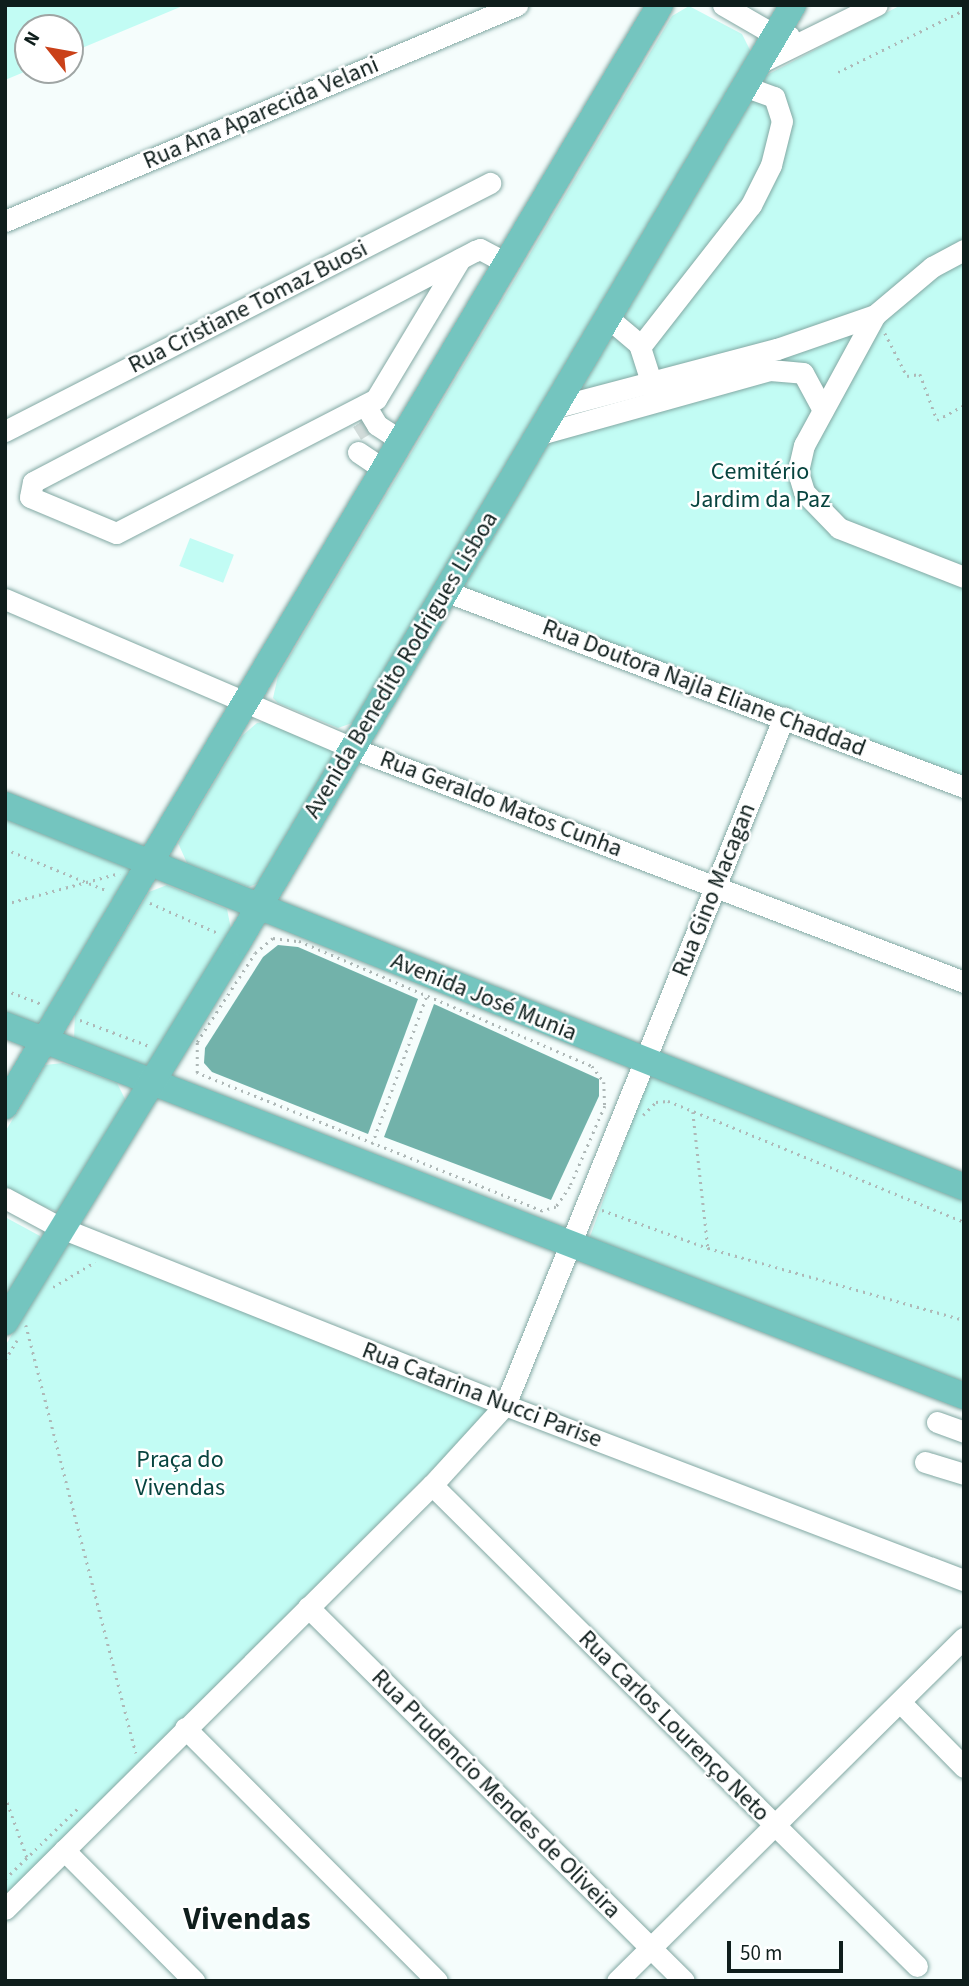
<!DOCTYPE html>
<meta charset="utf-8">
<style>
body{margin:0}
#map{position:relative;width:969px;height:1986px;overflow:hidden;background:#f5fdfc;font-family:"Source Sans 3",sans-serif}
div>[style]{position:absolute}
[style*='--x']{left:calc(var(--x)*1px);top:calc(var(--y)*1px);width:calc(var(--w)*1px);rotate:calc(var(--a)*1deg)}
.green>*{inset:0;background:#c2fcf4;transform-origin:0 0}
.water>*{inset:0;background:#72b2aa}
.minor-tunnel>*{height:21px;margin-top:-10.5px;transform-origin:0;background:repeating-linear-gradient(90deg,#d2dcda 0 21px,transparent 0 31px)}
.path>*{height:2.5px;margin-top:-1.25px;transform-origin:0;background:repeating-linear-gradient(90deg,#aeb8b7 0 2px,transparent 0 7px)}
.roads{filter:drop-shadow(0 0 2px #82a8a3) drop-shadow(0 0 2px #82a8a3)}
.minor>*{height:21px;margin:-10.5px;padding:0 10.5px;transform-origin:10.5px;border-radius:10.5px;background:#fff}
.major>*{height:26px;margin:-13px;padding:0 13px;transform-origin:13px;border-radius:13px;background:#74c5bf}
span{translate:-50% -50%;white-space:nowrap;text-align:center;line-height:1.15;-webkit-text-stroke:5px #fff;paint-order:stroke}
.street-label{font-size:24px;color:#0f1e1c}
.park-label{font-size:24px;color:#07443f}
.district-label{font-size:32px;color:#0f1e1c;font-weight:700}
.frame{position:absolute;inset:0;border:7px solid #0f1e1c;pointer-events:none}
.north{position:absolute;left:14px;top:14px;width:70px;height:70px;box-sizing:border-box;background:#fff;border:2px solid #9fa5a4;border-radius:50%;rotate:301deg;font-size:19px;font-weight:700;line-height:28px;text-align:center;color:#0f1e1c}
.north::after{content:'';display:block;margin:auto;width:24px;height:32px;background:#ca4119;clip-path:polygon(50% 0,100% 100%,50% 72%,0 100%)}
.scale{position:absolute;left:727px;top:1941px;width:116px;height:32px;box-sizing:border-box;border:4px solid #0f1e1c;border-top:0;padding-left:9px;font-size:21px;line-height:24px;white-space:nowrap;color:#0f1e1c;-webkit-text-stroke:5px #fff;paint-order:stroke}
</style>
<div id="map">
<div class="green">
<i style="clip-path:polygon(5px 5px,185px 5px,70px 53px,70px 28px,28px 28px,29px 70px,5px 80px)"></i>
<i style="clip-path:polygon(901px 5px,964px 5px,964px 781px,462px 590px,763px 77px)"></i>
<i style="clip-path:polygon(689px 6px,742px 34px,751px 52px,355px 722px,338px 728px,278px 703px,273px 698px,278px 676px,672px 16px)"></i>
<i style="left:190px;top:538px;width:47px;height:30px;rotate:21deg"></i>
<i style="clip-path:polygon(271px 721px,334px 751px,336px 758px,262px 882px,248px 887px,187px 863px,178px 843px,242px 736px,257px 723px)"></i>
<i style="clip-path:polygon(5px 818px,137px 869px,41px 1029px,5px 1014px)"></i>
<i style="clip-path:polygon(167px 885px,227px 909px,232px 934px,158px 1056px,144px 1066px,74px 1040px,75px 1013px,149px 892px)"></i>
<i style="clip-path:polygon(63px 1063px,117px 1083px,126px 1101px,69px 1204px,56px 1211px,5px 1192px,5px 1132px,45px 1065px)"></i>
<i style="clip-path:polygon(650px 1071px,964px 1194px,964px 1388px,587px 1245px)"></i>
<i style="clip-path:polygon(5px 1217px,40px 1236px,41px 1253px,5px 1313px)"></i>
<i style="clip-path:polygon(69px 1241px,492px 1410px,5px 1896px,5px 1346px)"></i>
</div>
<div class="water">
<i style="clip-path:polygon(278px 945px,298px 947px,418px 999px,368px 1134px,212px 1072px,204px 1063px,205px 1048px,263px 957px)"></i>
<i style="clip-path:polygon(434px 1004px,599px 1079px,599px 1096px,551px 1200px,384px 1137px)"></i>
</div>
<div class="minor-tunnel">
<i style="--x:362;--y:421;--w:15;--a:58"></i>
</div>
<div class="path">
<i style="--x:838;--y:72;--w:140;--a:-26.2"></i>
<i style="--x:885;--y:333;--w:48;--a:62.9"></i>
<i style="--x:907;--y:376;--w:13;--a:-9"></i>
<i style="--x:920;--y:374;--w:49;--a:69.7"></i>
<i style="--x:937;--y:420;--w:31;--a:-29"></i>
<i style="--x:5;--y:849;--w:111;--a:22.2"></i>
<i style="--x:150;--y:903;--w:74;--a:23.8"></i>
<i style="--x:5;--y:904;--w:119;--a:-15.1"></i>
<i style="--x:273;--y:938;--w:26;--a:7"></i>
<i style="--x:299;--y:941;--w:319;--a:23.1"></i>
<i style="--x:592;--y:1066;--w:20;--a:53"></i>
<i style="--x:604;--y:1082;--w:24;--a:88"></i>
<i style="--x:605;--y:1106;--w:88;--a:113.4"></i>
<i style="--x:570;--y:1187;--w:24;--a:125"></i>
<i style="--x:556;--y:1207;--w:15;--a:164"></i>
<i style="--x:542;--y:1211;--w:372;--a:-158.2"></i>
<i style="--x:197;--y:1073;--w:31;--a:-90"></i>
<i style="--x:197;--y:1042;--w:106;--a:-56.9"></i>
<i style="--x:255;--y:953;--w:23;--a:-40"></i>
<i style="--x:5;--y:990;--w:39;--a:21"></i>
<i style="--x:80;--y:1020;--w:74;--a:20.6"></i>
<i style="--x:693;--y:1112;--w:136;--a:83.7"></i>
<i style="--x:643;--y:1115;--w:18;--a:-45"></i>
<i style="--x:656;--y:1102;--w:12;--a:-5"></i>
<i style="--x:668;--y:1101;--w:320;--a:22.2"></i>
<i style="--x:372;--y:1144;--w:157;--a:-69.8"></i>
<i style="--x:602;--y:1210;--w:113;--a:19.7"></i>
<i style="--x:708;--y:1248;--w:266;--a:15.7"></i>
<i style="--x:53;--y:1287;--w:49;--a:-30.8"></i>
<i style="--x:26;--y:1325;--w:442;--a:75.6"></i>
<i style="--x:5;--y:1360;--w:23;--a:-59"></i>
<i style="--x:5;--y:1796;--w:65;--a:70.2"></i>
<i style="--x:5;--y:1879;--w:102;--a:-44.2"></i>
</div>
<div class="roads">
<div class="minor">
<i style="--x:723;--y:5;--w:60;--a:30"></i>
<i style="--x:775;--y:35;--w:14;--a:4"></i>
<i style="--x:761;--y:62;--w:129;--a:-26.2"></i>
<i style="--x:5;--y:221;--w:556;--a:-22.87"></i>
<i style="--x:460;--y:259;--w:163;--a:121"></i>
<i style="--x:376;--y:399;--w:292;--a:152.7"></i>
<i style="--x:116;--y:533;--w:93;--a:-157.3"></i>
<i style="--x:30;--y:497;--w:15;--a:-79"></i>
<i style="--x:33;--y:482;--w:499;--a:-27.6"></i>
<i style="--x:475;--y:251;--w:5;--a:-22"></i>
<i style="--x:480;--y:249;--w:30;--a:28"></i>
<i style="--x:875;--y:315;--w:148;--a:118.6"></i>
<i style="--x:804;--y:445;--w:28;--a:103"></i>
<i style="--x:798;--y:472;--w:21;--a:73"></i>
<i style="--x:804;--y:492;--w:50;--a:45.8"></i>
<i style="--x:839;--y:528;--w:134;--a:21.4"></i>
<i style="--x:607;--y:317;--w:42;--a:40.2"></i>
<i style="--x:639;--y:344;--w:49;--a:72.3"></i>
<i style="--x:640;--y:347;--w:180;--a:-52"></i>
<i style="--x:751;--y:205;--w:45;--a:-63.4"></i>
<i style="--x:771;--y:165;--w:45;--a:-76"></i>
<i style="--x:782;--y:121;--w:25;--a:-108"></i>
<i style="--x:774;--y:97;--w:32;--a:-160"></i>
<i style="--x:365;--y:405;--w:23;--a:59"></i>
<i style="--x:377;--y:425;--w:27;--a:33"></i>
<i style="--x:553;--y:408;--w:232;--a:-14.8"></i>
<i style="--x:777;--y:349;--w:104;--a:-19.1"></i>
<i style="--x:875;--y:315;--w:75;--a:-40.1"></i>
<i style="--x:932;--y:267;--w:36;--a:-28"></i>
<i style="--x:5;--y:431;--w:545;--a:-27.08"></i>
<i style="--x:537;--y:435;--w:242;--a:-15.6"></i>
<i style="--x:770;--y:370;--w:33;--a:5"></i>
<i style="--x:803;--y:373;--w:42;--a:61.6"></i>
<i style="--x:358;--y:452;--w:30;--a:34"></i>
<i style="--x:445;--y:591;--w:555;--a:20.69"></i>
<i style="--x:5;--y:599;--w:378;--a:23.2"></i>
<i style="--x:352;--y:748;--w:655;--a:20.92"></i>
<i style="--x:5;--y:1198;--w:64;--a:28.2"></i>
<i style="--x:61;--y:1228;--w:478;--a:21.7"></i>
<i style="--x:505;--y:1405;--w:491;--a:20.9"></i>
<i style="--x:937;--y:1422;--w:29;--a:20"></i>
<i style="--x:925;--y:1462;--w:41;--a:17.1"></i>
<i style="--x:432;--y:1485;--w:683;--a:44.76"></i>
<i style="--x:308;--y:1607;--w:530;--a:44.85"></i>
<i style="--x:901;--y:1703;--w:90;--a:45.5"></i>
<i style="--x:185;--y:1728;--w:357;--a:45.1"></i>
<i style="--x:64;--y:1850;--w:185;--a:45.2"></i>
<i style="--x:5;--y:1909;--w:602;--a:-44.8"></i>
<i style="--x:432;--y:1485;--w:108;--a:-47.6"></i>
<i style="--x:505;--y:1405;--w:742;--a:-67.93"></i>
<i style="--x:617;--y:1981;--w:488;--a:-44.7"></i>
</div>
<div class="major">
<i style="--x:5;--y:805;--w:1032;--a:21.72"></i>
<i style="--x:5;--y:1025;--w:1028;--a:21.15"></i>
<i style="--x:5;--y:1106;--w:1281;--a:-59.25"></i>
<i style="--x:5;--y:1322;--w:446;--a:-58.5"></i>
<i style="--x:238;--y:942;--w:1089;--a:-59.36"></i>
</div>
</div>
<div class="street-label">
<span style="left:261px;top:113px;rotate:-23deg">Rua Ana Aparecida Velani</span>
<span style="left:248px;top:307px;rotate:-27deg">Rua Cristiane Tomaz Buosi</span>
<span style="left:401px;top:665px;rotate:-59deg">Avenida Benedito Rodrigues Lisboa</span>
<span style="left:704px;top:688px;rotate:21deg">Rua Doutora Najla Eliane Chaddad</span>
<span style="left:501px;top:804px;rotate:21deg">Rua Geraldo Matos Cunha</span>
<span style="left:714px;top:890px;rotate:-68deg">Rua Gino Macagan</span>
<span style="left:484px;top:997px;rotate:22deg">Avenida José Munia</span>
<span style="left:482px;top:1395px;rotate:21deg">Rua Catarina Nucci Parise</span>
<span style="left:674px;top:1726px;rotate:45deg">Rua Carlos Lourenço Neto</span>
<span style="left:496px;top:1794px;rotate:45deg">Rua Prudencio Mendes de Oliveira</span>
</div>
<div class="park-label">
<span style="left:760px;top:486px">Cemitério<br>Jardim da Paz</span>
<span style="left:180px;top:1474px">Praça do<br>Vivendas</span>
</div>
<div class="district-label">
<span style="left:247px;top:1919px">Vivendas</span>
</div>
<div class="frame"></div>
<div class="north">N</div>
<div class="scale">50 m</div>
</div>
